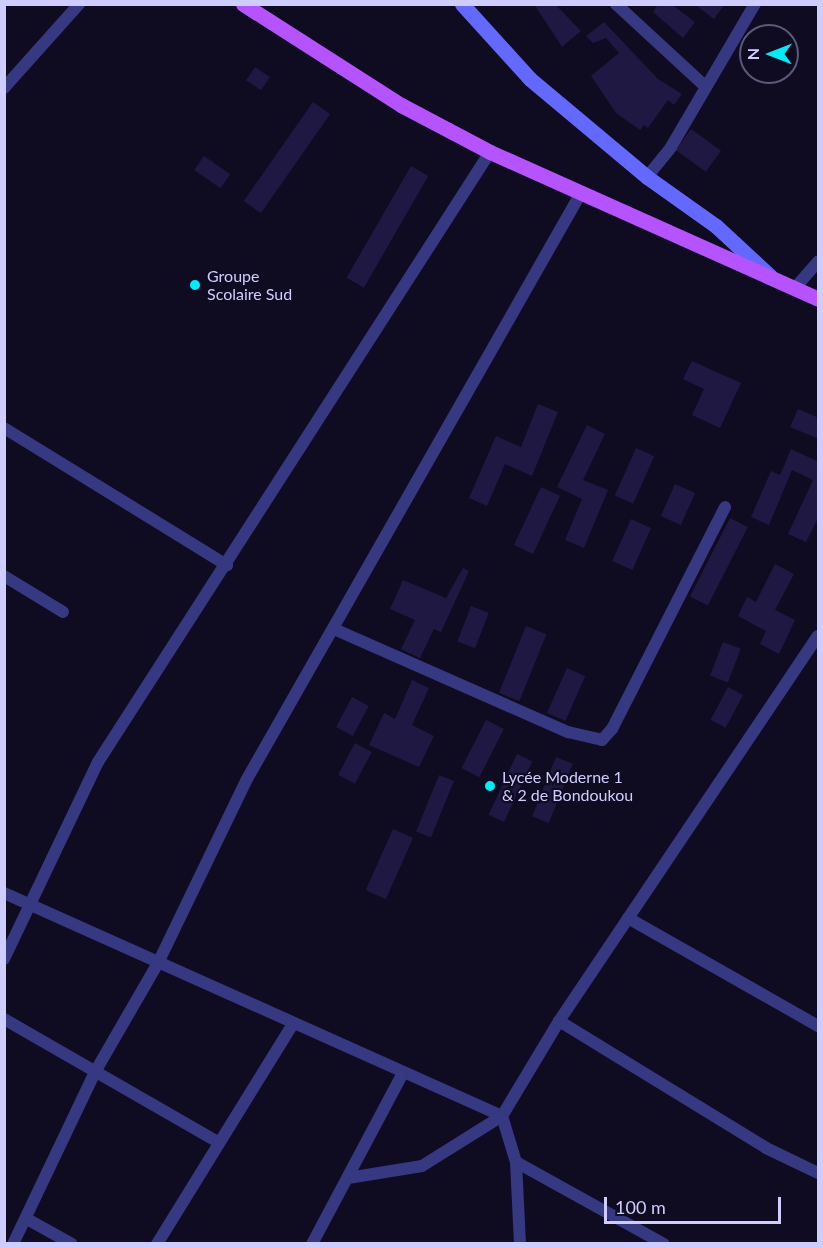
<!DOCTYPE html>
<meta charset="utf-8">
<style>
body{margin:0}
#map{position:relative;width:823px;height:1248px;overflow:hidden;background:#0f0c21;font-family:Lato,sans-serif}
div>[style]{position:absolute}
[style*='--x']{left:calc(var(--x)*1px);top:calc(var(--y)*1px);width:calc(var(--w)*1px);rotate:calc(var(--a)*1deg)}
.building>*{inset:0;background:#1e1842;transform-origin:0 0}
.street>*{height:12px;margin:-6px;padding:0 6px;transform-origin:6px;border-radius:6px;background:#363881}
.secondary>*{height:15px;margin:-7.5px;padding:0 7.5px;transform-origin:7.5px;border-radius:7.5px;background:#6369ff}
.primary>*{height:15px;margin:-7.5px;padding:0 7.5px;transform-origin:7.5px;border-radius:7.5px;background:#b553ff}
.dots>*{width:16px;height:16px;translate:-50% -50%;box-sizing:border-box;border:3px solid #0f0c21;border-radius:50%}
span{translate:-50% -50%;white-space:nowrap;text-align:center;line-height:1.15;-webkit-text-stroke:4.5px #0f0c21;paint-order:stroke}
.poi-label{font-size:16px;color:#cfccff}
.left{translate:0 -50%;text-align:left}
.frame{position:absolute;inset:0;border:6px solid #cfccff;pointer-events:none}
.north{position:absolute;left:739px;top:24px;width:60px;height:60px;box-sizing:border-box;background:#0f0c21;border:2px solid #5c597a;border-radius:50%;rotate:270deg;font-size:16px;font-weight:700;line-height:24px;text-align:center;color:#cfccff}
.north::after{content:'';display:block;margin:auto;width:21px;height:27px;background:#00edf7;clip-path:polygon(50% 0,100% 100%,50% 72%,0 100%)}
.scale{position:absolute;left:604px;top:1197px;width:177px;height:27px;box-sizing:border-box;border:3px solid #cfccff;border-top:0;padding-left:8px;font-size:18px;line-height:21px;white-space:nowrap;color:#cfccff;-webkit-text-stroke:4px #0f0c21;paint-order:stroke}
</style>
<div id="map">
<div class="building">
<i style="clip-path:polygon(534px 4px,555px 4px,581px 31px,562px 47px)"></i>
<i style="clip-path:polygon(658px 4px,671px 4px,695px 22px,683px 38px,653px 12px)"></i>
<i style="clip-path:polygon(694px 4px,725px 4px,714px 19px)"></i>
<i style="clip-path:polygon(604px 22px,658px 79px,682px 94px,674px 105px,668px 100px,648px 128px,644px 125px,640px 130px,616px 113px,591px 76px,619px 53px,606px 38px,593px 43px,586px 36px)"></i>
<i style="left:255px;top:67px;width:18px;height:16px;rotate:34deg"></i>
<i style="left:313px;top:102px;width:21px;height:121px;rotate:35deg"></i>
<i style="left:691px;top:129px;width:37px;height:26px;rotate:36deg"></i>
<i style="left:204px;top:156px;width:32px;height:17px;rotate:35deg"></i>
<i style="left:411px;top:166px;width:20px;height:129px;rotate:30deg"></i>
<i style="clip-path:polygon(692px 361px,741px 383px,720px 428px,692px 415px,704px 389px,683px 379px)"></i>
<i style="clip-path:polygon(538px 404px,558px 412px,532px 476px,505px 464px,487px 506px,469px 498px,496px 436px,521px 447px)"></i>
<i style="clip-path:polygon(798px 409px,819px 418px,819px 439px,790px 427px)"></i>
<i style="clip-path:polygon(587px 425px,605px 434px,583px 480px,608px 490px,584px 548px,565px 540px,582px 499px,557px 487px)"></i>
<i style="left:636px;top:448px;width:20px;height:52px;rotate:24deg"></i>
<i style="clip-path:polygon(791px 449px,819px 462px,819px 516px,806px 542px,788px 534px,813px 480px,792px 470px,769px 525px,751px 517px,771px 471px,780px 475px)"></i>
<i style="left:675px;top:484px;width:22px;height:35px;rotate:24deg"></i>
<i style="left:541px;top:487px;width:21px;height:64px;rotate:25deg"></i>
<i style="left:730px;top:518px;width:20px;height:88px;rotate:27deg"></i>
<i style="left:631px;top:519px;width:22px;height:46px;rotate:24deg"></i>
<i style="clip-path:polygon(775px 564px,794px 574px,775px 610px,795px 620px,779px 654px,760px 644px,766px 631px,738px 616px,747px 597px,756px 602px)"></i>
<i style="clip-path:polygon(463px 568px,469px 571px,441px 632px,434px 629px,420px 658px,401px 649px,415px 620px,390px 609px,403px 580px,446px 598px)"></i>
<i style="left:471px;top:606px;width:19px;height:38px;rotate:21deg"></i>
<i style="left:526px;top:626px;width:22px;height:72px;rotate:22deg"></i>
<i style="left:723px;top:642px;width:19px;height:36px;rotate:21deg"></i>
<i style="left:567px;top:668px;width:20px;height:49px;rotate:24deg"></i>
<i style="clip-path:polygon(412px 680px,429px 688px,412px 725px,434px 736px,419px 767px,369px 745px,384px 713px,395px 719px)"></i>
<i style="left:728px;top:687px;width:17px;height:37px;rotate:28deg"></i>
<i style="left:352px;top:697px;width:19px;height:34px;rotate:28deg"></i>
<i style="left:486px;top:720px;width:20px;height:54px;rotate:27deg"></i>
<i style="left:355px;top:743px;width:19px;height:36px;rotate:28deg"></i>
<i style="left:517px;top:754px;width:17px;height:67px;rotate:25deg"></i>
<i style="left:556px;top:757px;width:18px;height:64px;rotate:22deg"></i>
<i style="left:439px;top:775px;width:16px;height:61px;rotate:22deg"></i>
<i style="left:393px;top:829px;width:22px;height:67px;rotate:24deg"></i>
</div>
<div class="street">
<i style="--x:616;--y:4;--w:122;--a:42.7"></i>
<i style="--x:4;--y:88;--w:113;--a:-48.2"></i>
<i style="--x:647;--y:177;--w:38;--a:-51"></i>
<i style="--x:671;--y:147;--w:166;--a:-59.6"></i>
<i style="--x:795;--y:288;--w:35;--a:-49"></i>
<i style="--x:4;--y:428;--w:262;--a:31.6"></i>
<i style="--x:4;--y:576;--w:69;--a:31.4"></i>
<i style="--x:334;--y:629;--w:256;--a:23.8"></i>
<i style="--x:568;--y:732;--w:35;--a:13"></i>
<i style="--x:602;--y:740;--w:15;--a:-48"></i>
<i style="--x:612;--y:729;--w:249;--a:-63"></i>
<i style="--x:4;--y:893;--w:546;--a:24.12"></i>
<i style="--x:502;--y:1116;--w:111;--a:-59"></i>
<i style="--x:559;--y:1021;--w:464;--a:-56.1"></i>
<i style="--x:628;--y:918;--w:219;--a:29.6"></i>
<i style="--x:4;--y:959;--w:218;--a:-64.5"></i>
<i style="--x:98;--y:762;--w:725;--a:-57.27"></i>
<i style="--x:4;--y:1019;--w:247;--a:29.9"></i>
<i style="--x:559;--y:1021;--w:243;--a:31.5"></i>
<i style="--x:766;--y:1148;--w:58;--a:25.7"></i>
<i style="--x:516;--y:1162;--w:169;--a:29"></i>
<i style="--x:348;--y:1178;--w:75;--a:-9.2"></i>
<i style="--x:422;--y:1166;--w:94;--a:-32"></i>
<i style="--x:502;--y:1116;--w:48;--a:73.1"></i>
<i style="--x:516;--y:1162;--w:82;--a:87.2"></i>
<i style="--x:27;--y:1219;--w:51;--a:29.1"></i>
<i style="--x:13;--y:1244;--w:191;--a:-64.5"></i>
<i style="--x:95;--y:1072;--w:126;--a:-60"></i>
<i style="--x:158;--y:963;--w:204;--a:-64.2"></i>
<i style="--x:247;--y:779;--w:675;--a:-60.32"></i>
<i style="--x:157;--y:1244;--w:257;--a:-58.3"></i>
<i style="--x:312;--y:1244;--w:191;--a:-62"></i>
</div>
<div class="secondary">
<i style="--x:462;--y:4;--w:101;--a:47.8"></i>
<i style="--x:530;--y:79;--w:153;--a:39.9"></i>
<i style="--x:647;--y:177;--w:85;--a:35.4"></i>
<i style="--x:716;--y:226;--w:74;--a:42.8"></i>
</div>
<div class="primary">
<i style="--x:243;--y:4;--w:188;--a:32.6"></i>
<i style="--x:401;--y:105;--w:101;--a:27.8"></i>
<i style="--x:490;--y:152;--w:359;--a:24.1"></i>
</div>
<div class="dots">
<i style="left:195px;top:285px;background:#00edf7"></i>
<i style="left:490px;top:786px;background:#00edf7"></i>
</div>
<div class="poi-label">
<span class="left" style="left:207px;top:285px">Groupe<br>Scolaire Sud</span>
<span class="left" style="left:502px;top:786px">Lycée Moderne 1<br>&amp; 2 de Bondoukou</span>
</div>
<div class="frame"></div>
<div class="north">N</div>
<div class="scale">100 m</div>
</div>
